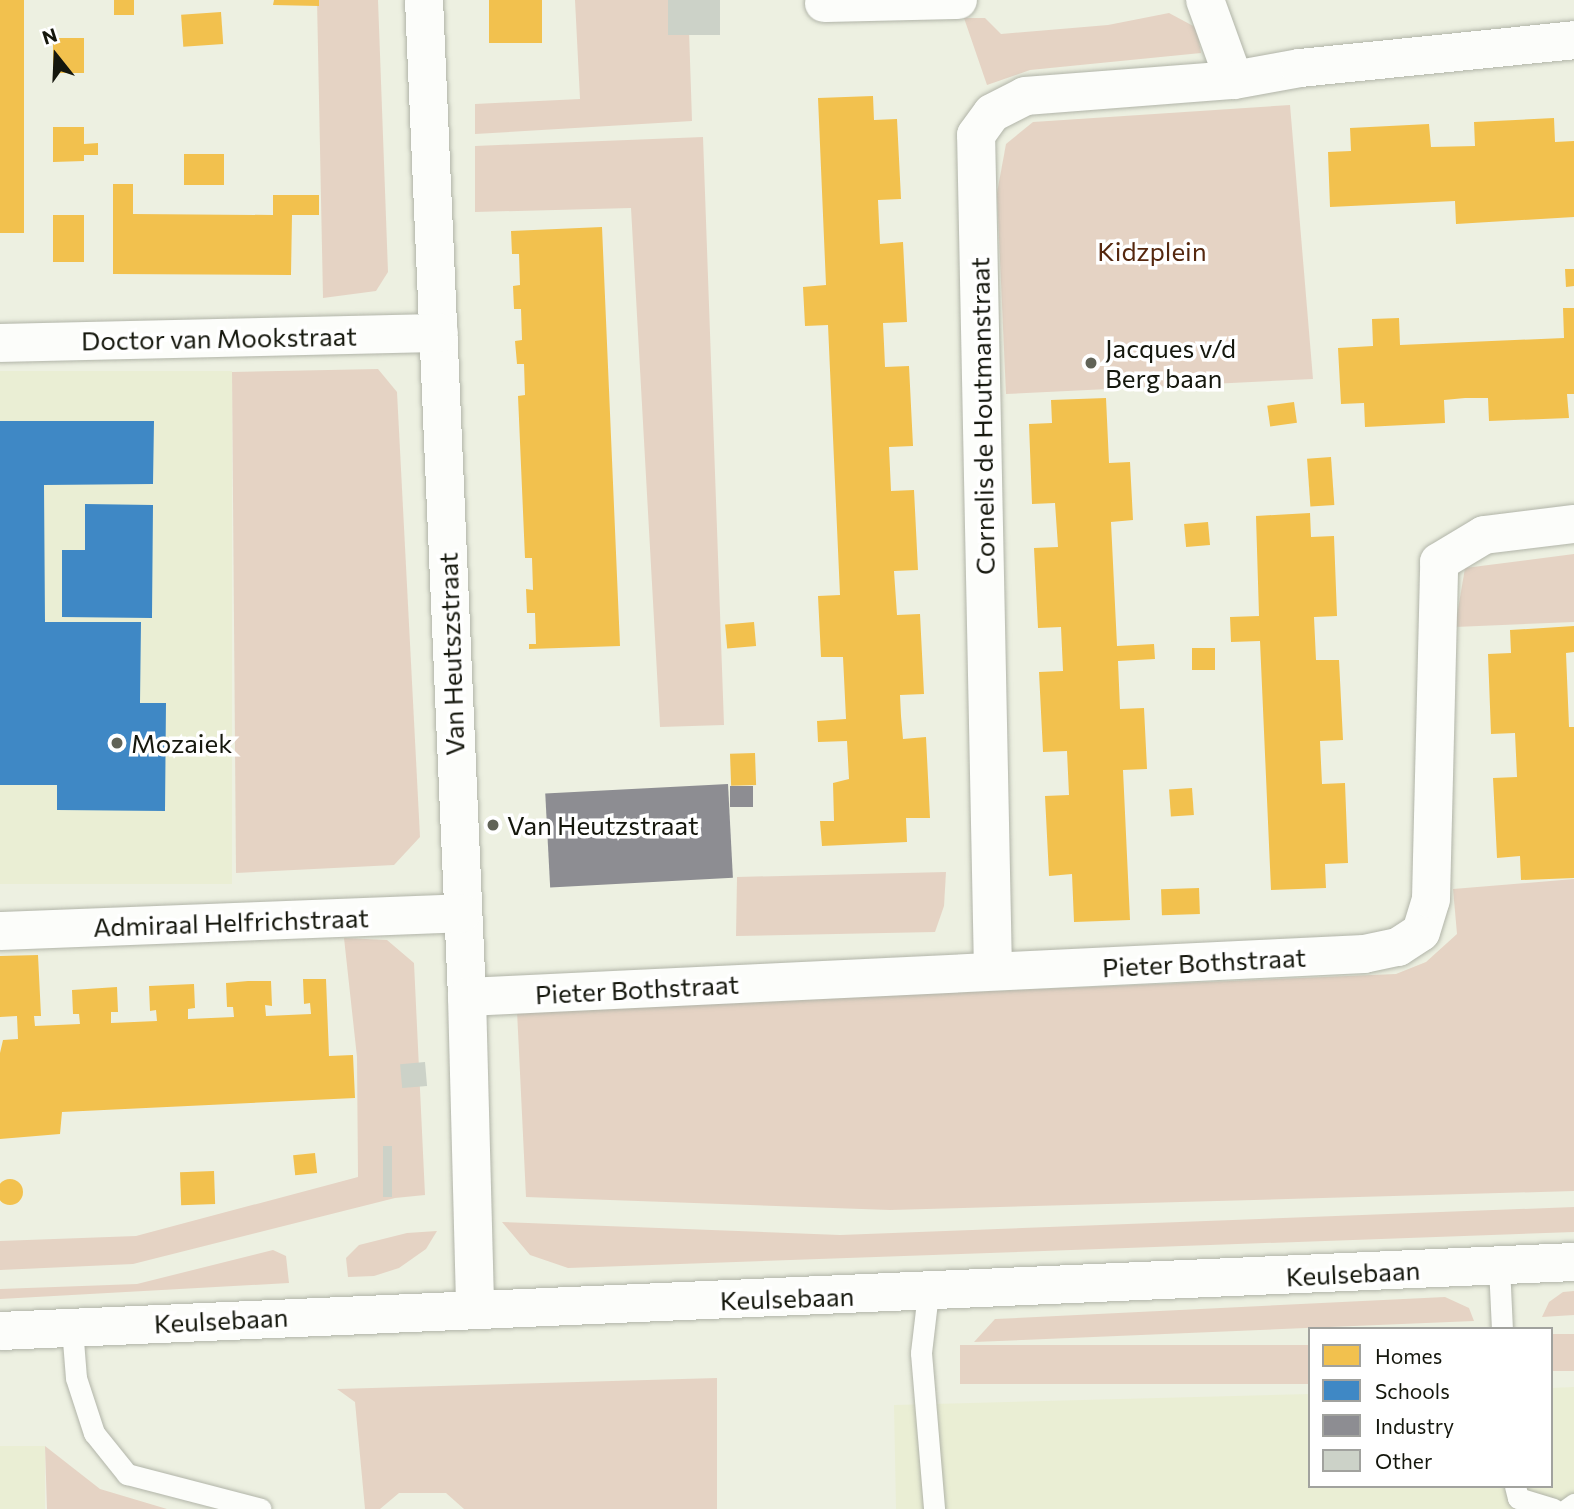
<!DOCTYPE html>
<style>
body{margin:0}
#map{position:relative;width:1574px;height:1509px;overflow:hidden;background:#edf0e1;font-family:Commissioner,sans-serif}
div>[style]{position:absolute}
[style*='--x']{left:calc(var(--x)*1px);top:calc(var(--y)*1px);width:calc(var(--w)*1px);rotate:calc(var(--a)*1deg)}
.built>*{inset:0;background:#eaeed4;transform-origin:0 0}
.green>*{inset:0;background:#e5d3c4;transform-origin:0 0}
.homes>*{inset:0;background:#f2c14e;transform-origin:0 0}
.round{border-radius:50%}
.schools>*{inset:0;background:#3f88c5}
.industry>*{inset:0;background:#8d8d92;transform-origin:0 0}
.building>*{inset:0;background:#ccd2c8;transform-origin:0 0}
.roads{filter:drop-shadow(0 0 2px #b1b4a8) drop-shadow(0 0 2px #b1b4a8)}
.lane>*{height:21px;margin:-10.5px;padding:0 10.5px;transform-origin:10.5px;border-radius:10.5px;background:#fcfdfa}
.street>*{height:38px;margin:-19px;padding:0 19px;transform-origin:19px;border-radius:19px;background:#fcfdfa}
.secondary>*{height:38px;margin:-19px;padding:0 19px;transform-origin:19px;border-radius:19px;background:#fcfdfa}
.dots>*{width:19px;height:19px;translate:-50% -50%;box-sizing:border-box;border:4px solid #fff;border-radius:50%}
span{translate:-50% -50%;white-space:nowrap;text-align:center;line-height:1.15;-webkit-text-stroke:7px #fff;paint-order:stroke}
.park-label{font-size:26px;color:#55270e}
.street-label{font-size:26px;color:#15170d}
.poi-label{font-size:26px;color:#15170d}
.left{translate:0 -50%;text-align:left}
.legend{position:absolute;left:1308px;top:1327px;width:245px;height:161px;box-sizing:border-box;background:#fff;border:2px solid #a1a29e;margin:0;padding:9px 12px;list-style:none;font-size:21px;color:#15170d}
.legend li{display:flex;align-items:center;gap:14px;height:35px}
.legend b{width:35px;border:2px solid #a1a29e}
.north{position:absolute;left:21px;top:21px;width:70px;height:70px;-webkit-text-stroke:5px #fff;paint-order:stroke;rotate:342deg;font-size:19px;font-weight:700;line-height:28px;text-align:center;color:#15170d}
.north::after{content:'';display:block;margin:auto;width:24px;height:32px;background:#15170d;clip-path:polygon(50% 0,100% 100%,50% 72%,0 100%)}
</style>
<div id="map">
<div class="built">
<i style="left:0;top:371px;width:232px;height:513px"></i>
<i style="clip-path:polygon(1574px 1387px,1574px 1509px,896px 1509px,894px 1405px,1310px 1394px,1310px 1486px,1551px 1486px,1551px 1388px)"></i>
<i style="left:0;top:1446px;width:45px;height:63px"></i>
</div>
<div class="green">
<i style="clip-path:polygon(317px 0,378px 0,388px 272px,376px 291px,323px 298px)"></i>
<i style="clip-path:polygon(575px 0,688px 0,692px 121px,475px 134px,475px 104px,580px 99px)"></i>
<i style="clip-path:polygon(1169px 13px,1197px 28px,1201px 53px,1030px 70px,987px 85px,964px 18px,985px 18px,1001px 34px,1108px 25px)"></i>
<i style="clip-path:polygon(1290px 105px,1313px 379px,1006px 394px,997px 193px,1006px 144px,1033px 122px)"></i>
<i style="clip-path:polygon(703px 137px,724px 725px,660px 727px,631px 208px,475px 212px,475px 146px)"></i>
<i style="clip-path:polygon(378px 369px,397px 392px,420px 837px,394px 865px,236px 873px,232px 372px)"></i>
<i style="clip-path:polygon(1574px 554px,1574px 622px,1455px 627px,1465px 568px)"></i>
<i style="clip-path:polygon(946px 872px,944px 906px,935px 932px,736px 936px,737px 877px)"></i>
<i style="clip-path:polygon(1574px 879px,1574px 1191px,890px 1210px,526px 1197px,517px 1011px,1396px 974px,1426px 962px,1457px 934px,1453px 889px)"></i>
<i style="clip-path:polygon(344px 938px,387px 940px,414px 963px,425px 1195px,395px 1198px,133px 1264px,0 1270px,0 1241px,136px 1236px,358px 1177px,357px 1057px)"></i>
<i style="clip-path:polygon(1574px 1207px,1574px 1232px,568px 1268px,530px 1255px,502px 1222px,840px 1235px)"></i>
<i style="clip-path:polygon(437px 1231px,426px 1249px,399px 1268px,374px 1276px,348px 1277px,346px 1258px,359px 1245px,407px 1233px)"></i>
<i style="clip-path:polygon(273px 1250px,286px 1256px,289px 1283px,0 1299px,0 1289px,137px 1284px)"></i>
<i style="clip-path:polygon(1574px 1291px,1574px 1315px,1542px 1317px,1549px 1302px,1563px 1292px)"></i>
<i style="clip-path:polygon(1445px 1297px,1469px 1308px,1474px 1321px,974px 1342px,995px 1319px)"></i>
<i style="left:1574px;top:1334px;width:37px;height:23px;rotate:90deg"></i>
<i style="left:1310px;top:1345px;width:39px;height:350px;rotate:90deg"></i>
<i style="clip-path:polygon(717px 1378px,717px 1509px,464px 1509px,446px 1493px,399px 1493px,380px 1509px,365px 1509px,355px 1402px,337px 1389px)"></i>
<i style="clip-path:polygon(45px 1446px,100px 1489px,167px 1509px,47px 1509px)"></i>
</div>
<div class="homes">
<i style="left:0;top:0;width:24px;height:233px"></i>
<i style="left:114px;top:0;width:20px;height:15px"></i>
<i style="clip-path:polygon(274px 0,319px 0,319px 6px,273px 5px)"></i>
<i style="left:489px;top:0;width:53px;height:43px"></i>
<i style="left:221px;top:12px;width:32px;height:40px;rotate:86deg"></i>
<i style="left:53px;top:38px;width:31px;height:35px"></i>
<i style="clip-path:polygon(873px 96px,874px 120px,897px 119px,901px 199px,878px 200px,880px 244px,903px 242px,907px 322px,883px 323px,884px 344px,885px 367px,909px 366px,913px 446px,889px 447px,891px 491px,914px 490px,918px 570px,894px 571px,897px 615px,920px 614px,924px 694px,900px 695px,901px 716px,903px 739px,926px 737px,930px 818px,906px 818px,907px 842px,822px 846px,820px 821px,834px 821px,833px 783px,849px 779px,847px 741px,818px 742px,817px 721px,846px 719px,843px 657px,821px 657px,818px 596px,840px 595px,828px 325px,805px 326px,803px 287px,826px 285px,818px 98px)"></i>
<i style="clip-path:polygon(1554px 118px,1555px 142px,1574px 141px,1574px 217px,1456px 224px,1455px 201px,1330px 207px,1328px 152px,1351px 151px,1350px 128px,1429px 124px,1431px 147px,1475px 146px,1474px 122px)"></i>
<i style="clip-path:polygon(53px 127px,84px 127px,84px 144px,98px 143px,98px 155px,84px 155px,84px 161px,53px 162px)"></i>
<i style="left:184px;top:154px;width:40px;height:31px"></i>
<i style="clip-path:polygon(113px 184px,133px 184px,133px 214px,273px 215px,273px 195px,319px 195px,319px 215px,292px 215px,291px 275px,113px 274px)"></i>
<i style="left:84px;top:215px;width:47px;height:31px;rotate:90deg"></i>
<i style="clip-path:polygon(602px 227px,620px 646px,529px 649px,529px 644px,536px 644px,535px 613px,527px 613px,526px 589px,533px 590px,532px 558px,525px 558px,518px 396px,525px 395px,524px 364px,517px 364px,515px 341px,522px 340px,521px 309px,514px 309px,513px 286px,520px 285px,519px 254px,512px 254px,511px 231px)"></i>
<i style="clip-path:polygon(1565px 269px,1574px 269px,1574px 286px,1566px 287px)"></i>
<i style="clip-path:polygon(1563px 308px,1574px 308px,1574px 394px,1567px 394px,1569px 418px,1489px 421px,1488px 398px,1465px 398px,1444px 400px,1445px 423px,1365px 427px,1364px 403px,1341px 404px,1338px 348px,1373px 346px,1372px 319px,1399px 318px,1400px 345px,1564px 338px)"></i>
<i style="clip-path:polygon(1106px 398px,1109px 463px,1130px 462px,1133px 520px,1111px 522px,1117px 646px,1154px 644px,1155px 659px,1118px 661px,1120px 709px,1144px 708px,1147px 769px,1123px 770px,1130px 920px,1074px 922px,1072px 874px,1049px 876px,1045px 796px,1069px 795px,1067px 751px,1043px 752px,1039px 672px,1063px 671px,1061px 627px,1038px 628px,1034px 548px,1058px 547px,1055px 503px,1032px 504px,1029px 424px,1052px 423px,1051px 400px)"></i>
<i style="left:1294px;top:402px;width:21px;height:27px;rotate:82deg"></i>
<i style="left:1331px;top:457px;width:48px;height:24px;rotate:86deg"></i>
<i style="clip-path:polygon(1310px 513px,1311px 537px,1334px 536px,1337px 616px,1314px 617px,1316px 660px,1339px 660px,1343px 740px,1320px 741px,1321px 763px,1322px 784px,1345px 783px,1348px 863px,1325px 864px,1326px 888px,1271px 890px,1260px 641px,1231px 642px,1230px 617px,1259px 616px,1256px 516px)"></i>
<i style="left:1208px;top:522px;width:23px;height:24px;rotate:85deg"></i>
<i style="left:754px;top:622px;width:24px;height:29px;rotate:85deg"></i>
<i style="clip-path:polygon(1574px 626px,1574px 652px,1566px 653px,1569px 727px,1574px 727px,1574px 878px,1521px 880px,1520px 856px,1497px 858px,1493px 778px,1517px 777px,1515px 733px,1491px 734px,1488px 654px,1511px 653px,1510px 630px)"></i>
<i style="left:1192px;top:648px;width:23px;height:22px"></i>
<i style="left:755px;top:753px;width:32px;height:25px;rotate:88deg"></i>
<i style="left:1192px;top:788px;width:27px;height:23px;rotate:86deg"></i>
<i style="left:1199px;top:888px;width:26px;height:38px;rotate:88deg"></i>
<i style="clip-path:polygon(38px 955px,41px 1016px,34px 1016px,35px 1026px,80px 1024px,79px 1014px,73px 1014px,72px 990px,117px 987px,118px 1012px,111px 1012px,111px 1023px,157px 1021px,156px 1010px,150px 1011px,149px 986px,194px 984px,195px 1008px,188px 1009px,188px 1019px,234px 1017px,233px 1007px,227px 1007px,226px 983px,248px 981px,271px 981px,272px 1006px,265px 1005px,266px 1016px,311px 1014px,310px 1003px,304px 1004px,303px 979px,326px 979px,329px 1056px,353px 1055px,355px 1098px,62px 1112px,60px 1134px,0 1139px,0 1053px,3px 1040px,18px 1039px,17px 1016px,0 1017px,0 956px)"></i>
<i style="left:315px;top:1153px;width:20px;height:22px;rotate:84deg"></i>
<i style="left:214px;top:1171px;width:33px;height:34px;rotate:88deg"></i>
<i class="round" style="left:-3px;top:1179px;width:26px;height:26px"></i>
</div>
<div class="schools">
<i style="clip-path:polygon(0 421px,154px 421px,153px 484px,44px 485px,45px 622px,141px 622px,140px 703px,166px 703px,165px 811px,57px 810px,57px 785px,0 785px)"></i>
<i style="clip-path:polygon(85px 504px,153px 505px,152px 618px,62px 617px,62px 550px,85px 550px)"></i>
</div>
<div class="industry">
<i style="left:728px;top:784px;width:94px;height:183px;rotate:87deg"></i>
<i style="left:730px;top:786px;width:23px;height:21px"></i>
</div>
<div class="building">
<i style="left:668px;top:0;width:52px;height:35px"></i>
<i style="left:425px;top:1062px;width:24px;height:25px;rotate:85deg"></i>
<i style="left:383px;top:1146px;width:9px;height:51px"></i>
</div>
<div class="roads">
<div class="lane">
<i style="--x:1499;--y:1266;--w:63;--a:87.3"></i>
<i style="--x:928;--y:1293;--w:60;--a:96.7"></i>
<i style="--x:921;--y:1353;--w:157;--a:85.2"></i>
<i style="--x:72;--y:1328;--w:50;--a:85.4"></i>
<i style="--x:76;--y:1378;--w:58;--a:71.9"></i>
<i style="--x:94;--y:1433;--w:53;--a:51.2"></i>
<i style="--x:127;--y:1474;--w:138;--a:14.6"></i>
<i style="--x:1515;--y:1486;--w:12;--a:76"></i>
<i style="--x:1518;--y:1498;--w:37;--a:17"></i>
<i style="--x:1567;--y:1509;--w:9;--a:-36"></i>
</div>
<div class="street">
<i style="--x:424;--y:0;--w:998;--a:87.53"></i>
<i style="--x:467;--y:997;--w:311;--a:88.5"></i>
<i style="--x:1205;--y:0;--w:85;--a:70.1"></i>
<i style="--x:824;--y:3;--w:134;--a:-1.3"></i>
<i style="--x:0;--y:343;--w:439;--a:-1.3"></i>
<i style="--x:0;--y:931;--w:462;--a:-2.2"></i>
<i style="--x:993;--y:971;--w:836;--a:-91.16"></i>
<i style="--x:976;--y:135;--w:27;--a:-54"></i>
<i style="--x:992;--y:113;--w:37;--a:-27"></i>
<i style="--x:1025;--y:96;--w:210;--a:-4.4"></i>
<i style="--x:1234;--y:80;--w:67;--a:-10.3"></i>
<i style="--x:1300;--y:68;--w:275;--a:-5.8"></i>
<i style="--x:467;--y:997;--w:898;--a:-2.74"></i>
<i style="--x:1364;--y:954;--w:35;--a:-12"></i>
<i style="--x:1398;--y:947;--w:27;--a:-33"></i>
<i style="--x:1421;--y:932;--w:34;--a:-73"></i>
<i style="--x:1431;--y:899;--w:337;--a:-88.6"></i>
<i style="--x:1439;--y:562;--w:52;--a:-31"></i>
<i style="--x:1484;--y:535;--w:91;--a:-7"></i>
</div>
<div class="secondary">
<i style="--x:0;--y:1331;--w:1576;--a:-2.51"></i>
</div>
</div>
<div class="dots">
<i style="left:1091px;top:363px;background:#616357"></i>
<i style="left:117px;top:743px;background:#616357"></i>
<i style="left:493px;top:825px;background:#616357"></i>
</div>
<div class="park-label">
<span style="left:1152px;top:251px">Kidzplein</span>
</div>
<div class="street-label">
<span style="left:219px;top:338px;rotate:-1deg">Doctor van Mookstraat</span>
<span style="left:982px;top:416px;rotate:-91deg">Cornelis de Houtmanstraat</span>
<span style="left:451px;top:654px;rotate:-92deg">Van Heutszstraat</span>
<span style="left:231px;top:922px;rotate:-2deg">Admiraal Helfrichstraat</span>
<span style="left:1204px;top:962px;rotate:-3deg">Pieter Bothstraat</span>
<span style="left:637px;top:989px;rotate:-3deg">Pieter Bothstraat</span>
<span style="left:1353px;top:1273px;rotate:-3deg">Keulsebaan</span>
<span style="left:787px;top:1298px;rotate:-2deg">Keulsebaan</span>
<span style="left:221px;top:1320px;rotate:-3deg">Keulsebaan</span>
</div>
<div class="poi-label">
<span class="left" style="left:1105px;top:363px">Jacques v/d<br>Berg baan</span>
<span class="left" style="left:131px;top:743px">Mozaiek</span>
<span class="left" style="left:507px;top:825px">Van Heutzstraat</span>
</div>
<ul class="legend">
<li><b style="height:19px;background:#f2c14e"></b>Homes</li>
<li><b style="height:19px;background:#3f88c5"></b>Schools</li>
<li><b style="height:19px;background:#8d8d92"></b>Industry</li>
<li><b style="height:19px;background:#ccd2c8"></b>Other</li>
</ul>
<div class="north">N</div>
</div>
